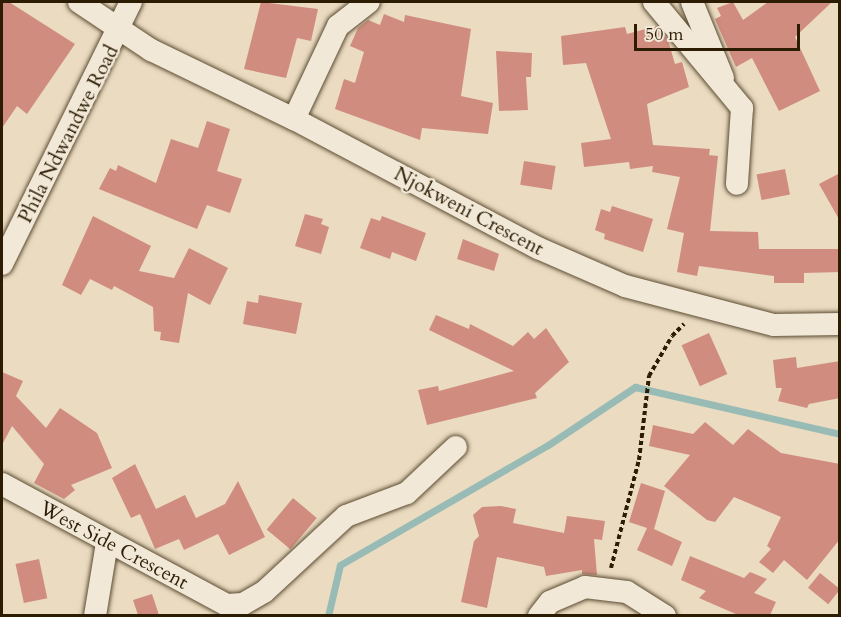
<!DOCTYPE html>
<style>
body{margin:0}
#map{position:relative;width:841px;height:617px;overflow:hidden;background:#eadbc1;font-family:Cardo,serif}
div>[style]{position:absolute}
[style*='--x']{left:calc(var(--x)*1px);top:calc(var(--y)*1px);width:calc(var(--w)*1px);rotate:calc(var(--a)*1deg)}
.stream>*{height:7px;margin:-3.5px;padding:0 3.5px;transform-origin:3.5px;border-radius:3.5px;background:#98bbb5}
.building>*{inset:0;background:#d08d7f;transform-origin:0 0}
.path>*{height:4px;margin-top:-2px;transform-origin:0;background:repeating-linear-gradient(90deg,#2c1c03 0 4.5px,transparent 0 7.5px)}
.roads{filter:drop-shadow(0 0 2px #5c4c32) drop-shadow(0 0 2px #5c4c32)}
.minor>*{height:22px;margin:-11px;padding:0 11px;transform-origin:11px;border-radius:11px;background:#f1e8d7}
span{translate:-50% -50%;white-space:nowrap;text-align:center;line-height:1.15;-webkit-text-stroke:5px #f1e8d7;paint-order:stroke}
.street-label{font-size:20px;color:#2c1c03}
.frame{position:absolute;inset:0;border:3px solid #2c1c03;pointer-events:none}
.scale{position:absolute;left:634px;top:24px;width:166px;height:27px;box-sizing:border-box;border:3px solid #2c1c03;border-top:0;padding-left:8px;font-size:18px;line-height:21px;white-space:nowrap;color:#2c1c03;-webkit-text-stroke:4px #f1e8d7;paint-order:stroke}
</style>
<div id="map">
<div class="stream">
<i style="--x:328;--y:616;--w:52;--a:-76.8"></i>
<i style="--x:340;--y:565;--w:240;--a:-30"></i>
<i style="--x:548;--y:445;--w:105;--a:-33.7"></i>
<i style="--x:635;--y:387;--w:210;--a:12.9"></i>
</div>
<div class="building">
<i style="clip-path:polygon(2px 2px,9px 2px,75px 44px,27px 114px,17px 106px,2px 128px)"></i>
<i style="clip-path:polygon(261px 2px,318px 9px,311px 41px,297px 38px,286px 78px,244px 69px)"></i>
<i style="clip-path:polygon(733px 2px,743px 20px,768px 2px,832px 2px,795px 37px,820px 91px,779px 111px,752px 58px,736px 67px,715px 19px,721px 16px,717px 8px)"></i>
<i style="clip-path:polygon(384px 14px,404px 22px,405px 15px,471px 29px,461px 96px,493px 103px,488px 134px,422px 128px,420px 140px,335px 109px,344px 79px,355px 83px,364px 52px,350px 46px,358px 28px,368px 20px,380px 25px)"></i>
<i style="clip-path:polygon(657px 26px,668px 40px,675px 64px,682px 62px,689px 87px,647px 104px,653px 145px,710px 149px,709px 155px,718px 156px,710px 231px,758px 232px,759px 249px,840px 249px,840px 272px,804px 273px,804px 283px,774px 283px,774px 276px,699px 266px,697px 276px,677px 272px,684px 233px,667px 229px,680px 177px,652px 172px,653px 166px,630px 169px,629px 162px,584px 167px,581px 143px,611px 139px,586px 63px,563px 65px,561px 36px,625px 27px,627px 34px)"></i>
<i style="clip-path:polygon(496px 51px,532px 53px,531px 77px,526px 77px,528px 110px,499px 111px)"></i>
<i style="clip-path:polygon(207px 121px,230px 129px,217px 171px,242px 179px,230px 213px,207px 205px,197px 229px,99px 189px,110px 168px,116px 171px,118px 165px,156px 183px,171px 139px,198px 148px)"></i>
<i style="left:524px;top:161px;width:32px;height:24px;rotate:9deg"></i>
<i style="left:785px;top:169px;width:26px;height:29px;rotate:79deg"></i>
<i style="clip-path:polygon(840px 173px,840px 221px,819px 184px)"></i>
<i style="clip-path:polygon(612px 206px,653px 219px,643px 252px,604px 239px,605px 234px,595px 230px,601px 209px,610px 212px)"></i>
<i style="clip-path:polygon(305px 214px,323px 219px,321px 224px,329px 227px,321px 254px,295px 246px)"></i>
<i style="clip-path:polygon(93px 216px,151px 246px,139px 271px,174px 278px,189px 248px,228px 268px,210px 305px,188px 293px,179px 343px,160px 340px,161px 332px,154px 331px,153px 307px,114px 286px,112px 290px,90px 279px,81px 295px,62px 285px)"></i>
<i style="clip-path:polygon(382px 216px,426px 233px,416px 261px,392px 252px,390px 259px,360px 248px,371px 218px,380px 221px)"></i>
<i style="clip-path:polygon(463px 239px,499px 254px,494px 271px,457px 259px)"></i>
<i style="clip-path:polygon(259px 295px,302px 303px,296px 334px,243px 324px,247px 301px,258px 303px)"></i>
<i style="clip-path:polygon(436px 315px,469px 329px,470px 324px,513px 346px,528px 332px,534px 339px,546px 328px,569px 362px,535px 393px,537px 398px,427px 425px,418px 390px,438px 386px,439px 391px,514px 371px,429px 330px)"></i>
<i style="left:709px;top:333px;width:45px;height:30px;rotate:66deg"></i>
<i style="clip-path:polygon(796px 357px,797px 368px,840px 361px,840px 398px,809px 404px,807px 408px,778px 401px,782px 388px,776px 388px,773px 360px)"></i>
<i style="clip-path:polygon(2px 372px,23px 381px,16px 396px,46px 428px,60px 408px,97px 433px,112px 468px,71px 485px,75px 490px,64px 499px,34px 483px,44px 464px,12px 426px,2px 445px)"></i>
<i style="clip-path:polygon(705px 422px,733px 445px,748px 429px,781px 453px,840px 464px,840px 539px,807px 580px,784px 560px,773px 573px,759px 562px,771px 549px,767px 546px,781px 517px,734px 497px,715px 522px,707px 520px,664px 486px,690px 455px,649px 446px,653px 425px,693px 434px)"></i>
<i style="clip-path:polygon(135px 464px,156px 509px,185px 495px,196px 518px,225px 504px,238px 481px,265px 537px,229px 555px,218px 534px,184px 550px,179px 539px,155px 549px,140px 514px,131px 518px,112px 478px)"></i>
<i style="clip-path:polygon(641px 483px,665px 491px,654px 529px,682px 542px,672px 566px,637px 550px,647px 528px,629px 522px)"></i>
<i style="left:293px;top:498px;width:31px;height:41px;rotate:40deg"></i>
<i style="clip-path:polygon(501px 506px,516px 509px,513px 523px,564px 533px,567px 516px,605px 521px,602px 540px,594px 539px,597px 575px,582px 574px,582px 570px,546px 576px,544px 567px,497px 557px,487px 608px,461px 602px,474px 541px,479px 536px,473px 515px,482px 507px)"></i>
<i style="clip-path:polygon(690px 556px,744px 578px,750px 572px,767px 579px,754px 593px,776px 602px,770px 615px,738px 615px,699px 598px,706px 591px,681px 580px)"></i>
<i style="left:39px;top:559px;width:40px;height:24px;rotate:78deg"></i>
<i style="left:820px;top:573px;width:26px;height:19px;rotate:39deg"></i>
<i style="clip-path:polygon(152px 594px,159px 615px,138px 615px,133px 600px)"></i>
</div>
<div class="path">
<i style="--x:611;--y:568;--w:112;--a:-75.5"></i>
<i style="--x:639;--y:460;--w:85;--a:-83.2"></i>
<i style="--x:649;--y:376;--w:46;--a:-60.1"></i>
<i style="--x:672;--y:336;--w:17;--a:-45"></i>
</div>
<div class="roads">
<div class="minor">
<i style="--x:79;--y:2;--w:87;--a:33.7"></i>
<i style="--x:151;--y:50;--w:159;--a:25.8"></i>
<i style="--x:294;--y:119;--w:276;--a:27.9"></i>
<i style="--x:538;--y:248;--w:95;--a:23.6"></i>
<i style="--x:625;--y:286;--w:154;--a:14.7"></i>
<i style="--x:774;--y:325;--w:66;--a:-0.9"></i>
<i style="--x:654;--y:2;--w:138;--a:50.3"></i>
<i style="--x:742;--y:108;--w:76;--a:93.8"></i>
<i style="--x:692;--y:2;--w:82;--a:67.8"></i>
<i style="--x:294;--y:119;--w:103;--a:-64.7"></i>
<i style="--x:338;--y:26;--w:39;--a:-38"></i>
<i style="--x:2;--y:264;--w:292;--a:-63.8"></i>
<i style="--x:2;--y:484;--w:255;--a:28.3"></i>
<i style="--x:227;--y:605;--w:16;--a:-4"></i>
<i style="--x:243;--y:604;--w:24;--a:-30"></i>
<i style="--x:264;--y:592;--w:112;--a:-42.8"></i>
<i style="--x:346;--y:516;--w:65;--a:-20.7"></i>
<i style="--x:407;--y:493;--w:67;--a:-43.2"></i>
<i style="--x:95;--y:616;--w:74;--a:-80.7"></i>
<i style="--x:539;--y:616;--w:18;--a:-52"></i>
<i style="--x:550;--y:602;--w:38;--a:-23"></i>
<i style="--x:585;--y:587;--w:42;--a:6.8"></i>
<i style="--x:627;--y:592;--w:45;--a:32.3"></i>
</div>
</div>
<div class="street-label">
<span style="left:68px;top:134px;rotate:-63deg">Phila Ndwandwe Road</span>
<span style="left:469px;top:211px;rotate:28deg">Njokweni Crescent</span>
<span style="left:114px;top:545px;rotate:28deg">West Side Crescent</span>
</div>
<div class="frame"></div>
<div class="scale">50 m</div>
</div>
